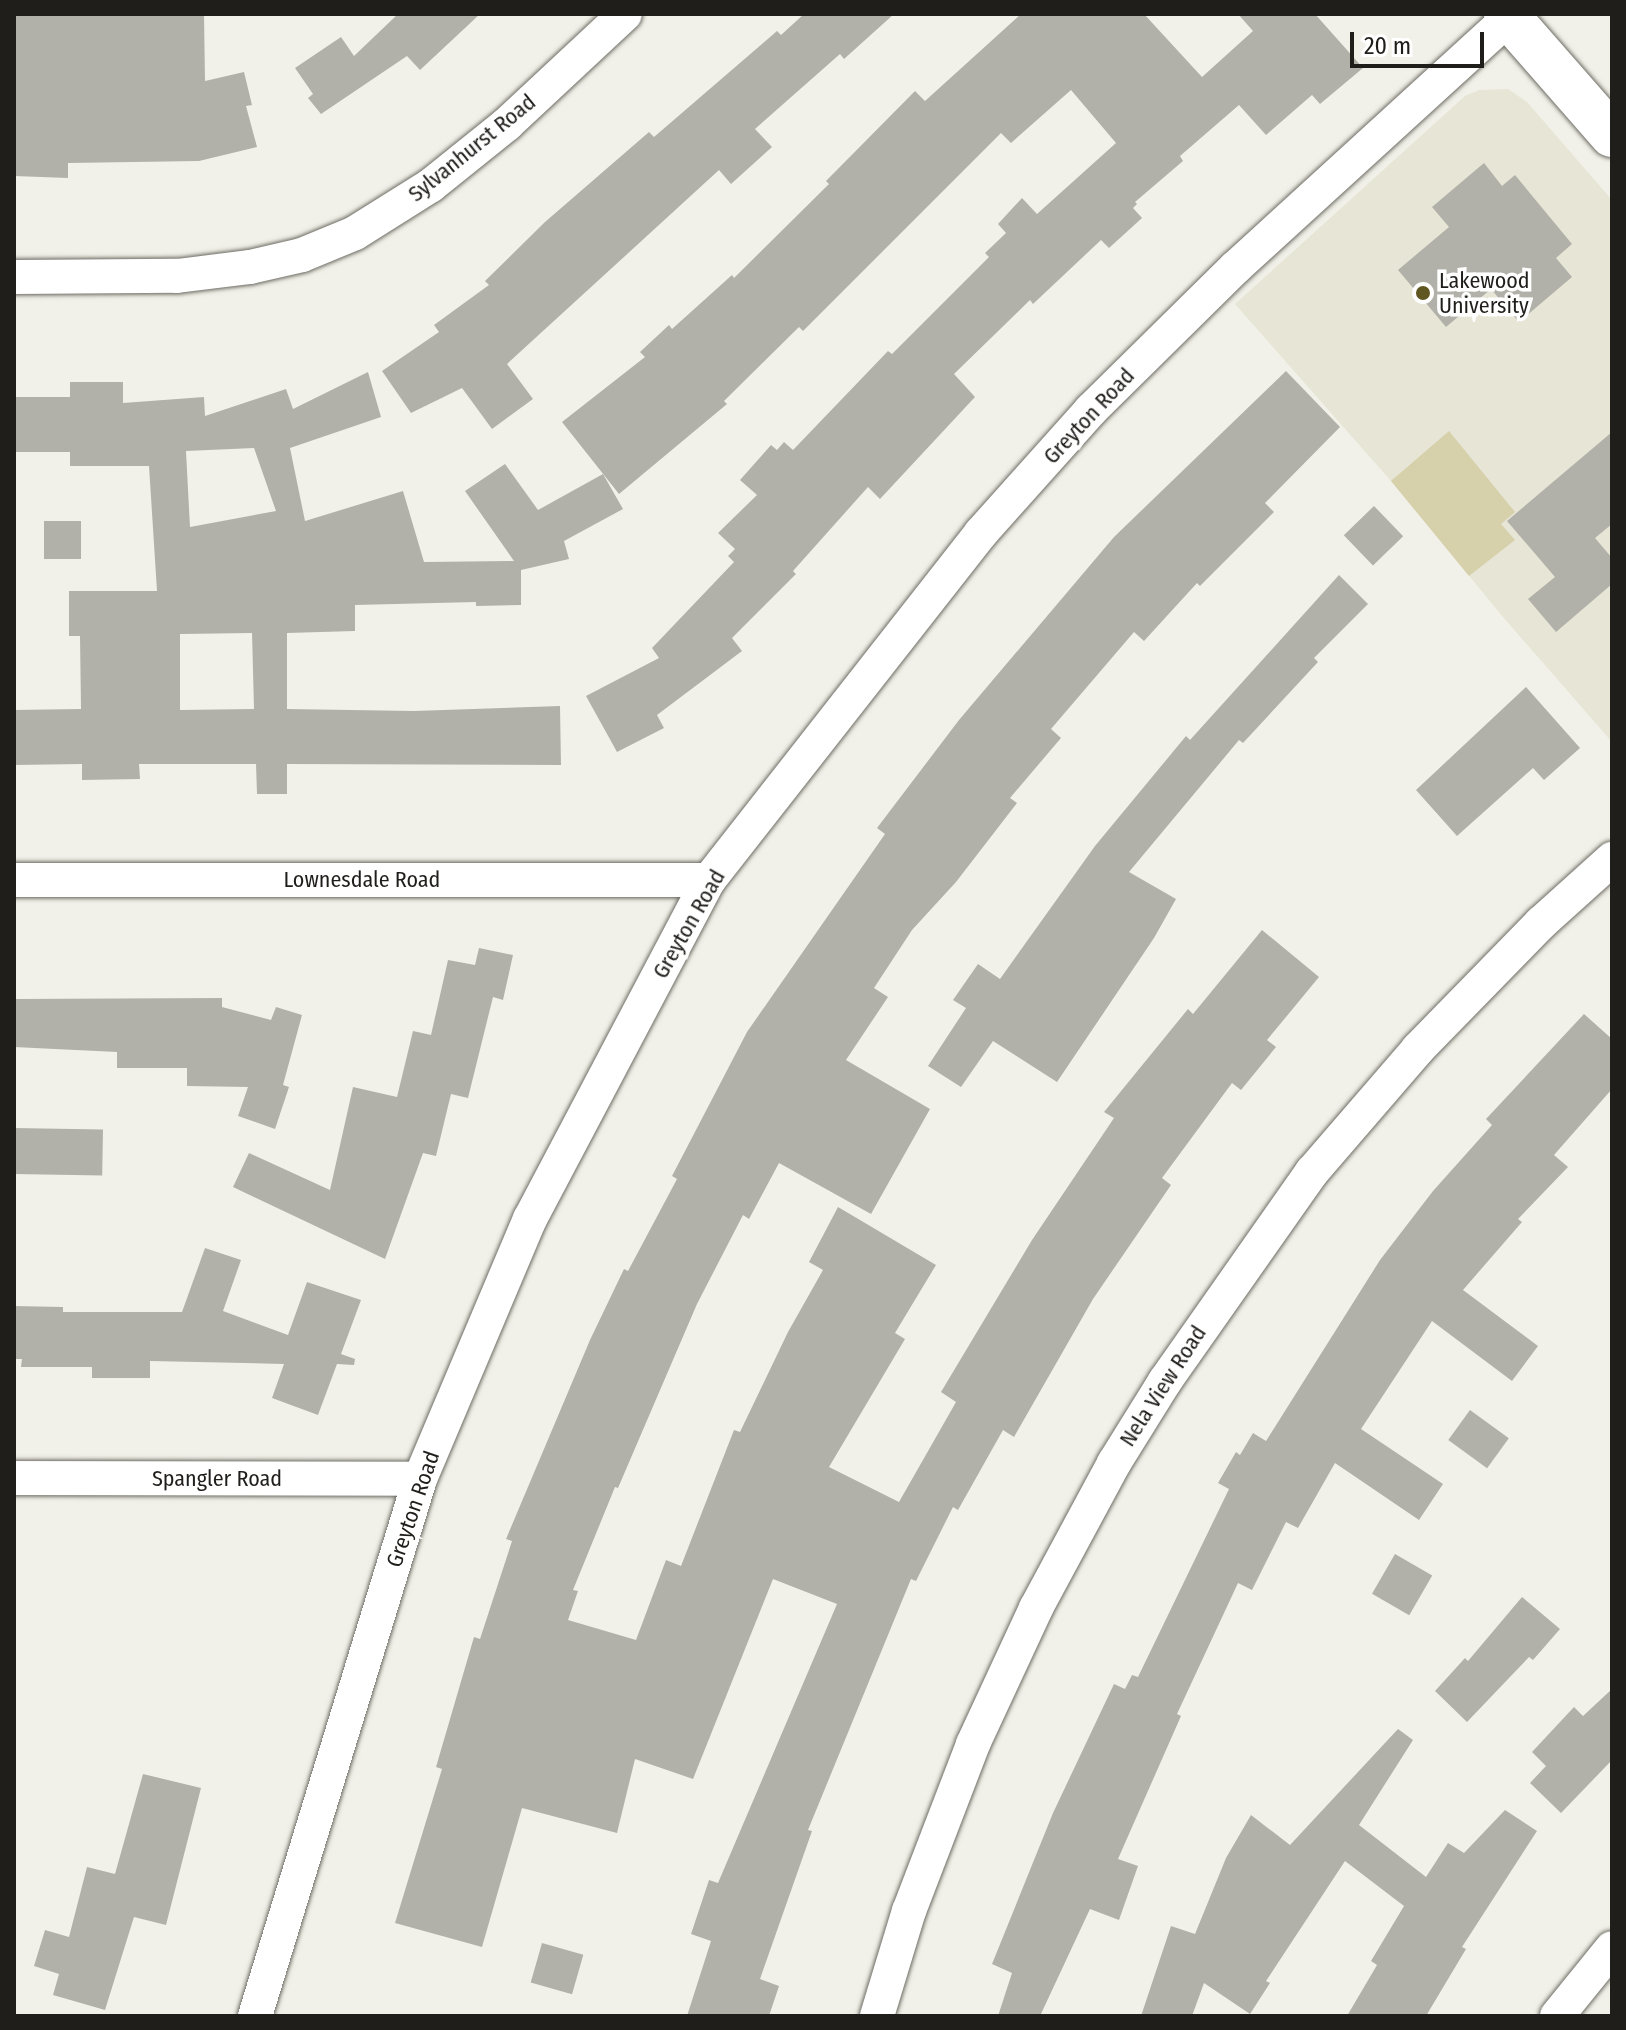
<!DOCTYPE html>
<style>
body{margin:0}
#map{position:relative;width:1626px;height:2030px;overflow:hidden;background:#f2f1e9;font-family:"Fira Sans Condensed",sans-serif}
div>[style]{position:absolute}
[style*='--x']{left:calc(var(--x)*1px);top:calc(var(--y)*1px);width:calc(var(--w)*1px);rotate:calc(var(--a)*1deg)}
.built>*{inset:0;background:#e7e5d5}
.green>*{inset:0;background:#d6d0ab}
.building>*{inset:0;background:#b2b1a9;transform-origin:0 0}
.roads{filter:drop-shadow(0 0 2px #6d6c64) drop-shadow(0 0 2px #6d6c64)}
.street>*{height:34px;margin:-17px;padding:0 17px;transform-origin:17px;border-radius:17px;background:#fff}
.secondary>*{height:44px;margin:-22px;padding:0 22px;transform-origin:22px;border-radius:22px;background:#fff}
.dots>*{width:22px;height:22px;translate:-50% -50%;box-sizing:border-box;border:4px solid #fff;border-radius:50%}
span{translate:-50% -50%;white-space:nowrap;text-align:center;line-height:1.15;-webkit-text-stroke:7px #fff;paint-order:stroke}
.street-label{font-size:22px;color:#1f1e1b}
.poi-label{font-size:22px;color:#1f1e1b}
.left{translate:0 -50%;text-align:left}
.frame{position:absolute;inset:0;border:16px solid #1f1e1b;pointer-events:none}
.scale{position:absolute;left:1350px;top:32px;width:134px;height:36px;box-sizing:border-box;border:4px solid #1f1e1b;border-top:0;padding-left:10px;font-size:24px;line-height:28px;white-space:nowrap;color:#1f1e1b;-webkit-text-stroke:6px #fff;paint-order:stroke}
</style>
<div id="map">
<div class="built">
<i style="clip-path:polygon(1508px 89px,1527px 102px,1612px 200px,1612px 742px,1503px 617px,1391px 481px,1235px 304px,1465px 96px,1479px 90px)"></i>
</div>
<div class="green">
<i style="clip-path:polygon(1449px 431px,1515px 512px,1501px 524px,1515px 540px,1469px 576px,1391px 481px)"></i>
</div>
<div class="building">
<i style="clip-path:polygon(14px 14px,204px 14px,205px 81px,244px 72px,252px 105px,246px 106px,257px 147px,199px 161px,68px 163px,68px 178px,14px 176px)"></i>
<i style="clip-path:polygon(398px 14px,480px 14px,420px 70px,407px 56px,321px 114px,308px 98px,313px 94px,295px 68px,341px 37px,354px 56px)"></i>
<i style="clip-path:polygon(804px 14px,894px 14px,844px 59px,840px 54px,755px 129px,772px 147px,731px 184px,719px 170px,507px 364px,533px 399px,492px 429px,462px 388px,411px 413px,382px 371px,439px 332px,434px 325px,489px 285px,485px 281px,545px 222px,649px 132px,654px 137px,777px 31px,781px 35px)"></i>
<i style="clip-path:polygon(1021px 14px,1144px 14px,1202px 77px,1253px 31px,1238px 14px,1315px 14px,1363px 68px,1320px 104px,1312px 95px,1266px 135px,1239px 105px,1180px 156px,1183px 161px,1135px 202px,1137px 204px,1133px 208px,1142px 218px,1109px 248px,1101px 240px,1033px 304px,1030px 300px,954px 374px,975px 397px,880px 499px,868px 487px,793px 571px,796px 574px,732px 638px,742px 651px,657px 715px,664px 728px,617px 752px,586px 696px,659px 658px,652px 648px,734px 562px,728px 556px,735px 549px,718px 533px,757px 495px,740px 480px,771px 445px,777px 450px,784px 442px,793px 450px,888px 351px,892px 354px,989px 257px,985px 253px,1006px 233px,998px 224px,1022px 198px,1037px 214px,1116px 143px,1071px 90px,1011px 143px,1001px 133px,803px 331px,799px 327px,724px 401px,727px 404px,619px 494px,562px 422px,645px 357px,640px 352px,669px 325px,672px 329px,732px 275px,734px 278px,829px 184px,826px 181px,915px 91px,925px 101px)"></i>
<i style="clip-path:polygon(1484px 163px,1502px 186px,1515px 175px,1572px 244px,1556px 258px,1572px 277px,1519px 322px,1491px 289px,1446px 327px,1398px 270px,1449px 227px,1432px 207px)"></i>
<i style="clip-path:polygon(1286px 371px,1340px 427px,1265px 503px,1274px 512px,1200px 586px,1197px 583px,1144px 641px,1134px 632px,1051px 729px,1061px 738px,1010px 798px,1017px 803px,956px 882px,912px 930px,874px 988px,888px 997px,846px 1060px,930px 1109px,871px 1214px,779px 1163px,749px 1219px,743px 1215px,697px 1304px,618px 1488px,615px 1487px,573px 1590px,578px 1591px,568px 1620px,636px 1640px,666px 1560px,681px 1566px,734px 1430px,740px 1432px,788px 1332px,823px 1270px,809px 1262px,838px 1207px,936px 1265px,895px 1333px,905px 1339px,829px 1467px,899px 1502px,956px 1402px,941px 1392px,1032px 1240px,1114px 1118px,1104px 1112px,1188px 1009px,1193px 1014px,1262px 930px,1319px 977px,1267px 1040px,1276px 1047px,1241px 1090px,1232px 1083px,1162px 1178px,1171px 1185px,1093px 1299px,1014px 1437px,1003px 1430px,958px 1510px,953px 1507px,916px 1581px,911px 1579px,808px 1830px,812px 1831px,760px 1979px,779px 1986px,769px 2016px,687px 2016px,711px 1941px,691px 1934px,709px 1880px,718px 1883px,837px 1604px,773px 1579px,693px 1779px,635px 1759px,617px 1833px,522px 1808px,482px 1947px,395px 1923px,442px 1769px,436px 1767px,474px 1637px,480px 1639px,512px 1541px,506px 1539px,590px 1340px,624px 1269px,628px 1271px,677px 1179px,672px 1176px,747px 1032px,885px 834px,877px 828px,959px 720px,1114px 537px)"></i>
<i style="clip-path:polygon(evenodd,368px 372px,381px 417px,290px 448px,305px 521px,403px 491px,424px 562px,514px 561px,465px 491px,505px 464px,538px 510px,603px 474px,623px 509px,564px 541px,569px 559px,521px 570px,521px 605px,476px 606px,476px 602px,355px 605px,355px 631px,287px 633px,287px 709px,414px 711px,560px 706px,561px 765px,287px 764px,287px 794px,257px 794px,256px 764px,139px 764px,140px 779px,82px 780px,82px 764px,14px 765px,14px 710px,81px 709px,80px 636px,69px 636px,69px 591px,157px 591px,149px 466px,70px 466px,70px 452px,14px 452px,14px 397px,70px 397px,70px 382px,123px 382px,123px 403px,204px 397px,205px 416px,286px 389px,293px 409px,368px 372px,254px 448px,276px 511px,190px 527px,186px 451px,254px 448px,368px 372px,252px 633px,254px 709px,180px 710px,180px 634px,252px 633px)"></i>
<i style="clip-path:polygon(1612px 432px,1612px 524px,1595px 538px,1612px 558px,1612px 584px,1556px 632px,1528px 599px,1555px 577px,1507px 521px)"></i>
<i style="left:1374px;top:506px;width:42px;height:42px;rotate:46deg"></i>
<i style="left:44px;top:521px;width:37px;height:38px"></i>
<i style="clip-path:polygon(1339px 575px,1368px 604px,1314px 658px,1318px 662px,1243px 743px,1239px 740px,1129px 872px,1176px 899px,1154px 938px,1057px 1082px,993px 1041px,961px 1087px,928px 1066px,966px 1008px,953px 1000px,978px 964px,1000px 979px,1095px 846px,1186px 736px,1190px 740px)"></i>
<i style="clip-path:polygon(1526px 687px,1580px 748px,1544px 780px,1533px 768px,1457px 836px,1416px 790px)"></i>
<i style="clip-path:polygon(479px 948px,513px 955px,503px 1000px,493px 997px,468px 1098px,451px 1094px,436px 1156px,423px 1153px,385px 1259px,233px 1187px,249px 1153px,330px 1190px,353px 1087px,397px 1097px,413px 1031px,431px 1035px,448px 960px,475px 965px)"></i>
<i style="clip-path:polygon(222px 998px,222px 1007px,271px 1020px,276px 1007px,302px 1015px,283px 1085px,289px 1087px,275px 1129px,238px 1116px,248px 1087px,187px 1086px,187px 1068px,117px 1068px,117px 1052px,14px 1047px,14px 999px)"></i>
<i style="clip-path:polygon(1584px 1014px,1612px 1039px,1612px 1089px,1554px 1155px,1568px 1167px,1518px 1219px,1522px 1222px,1463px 1290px,1538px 1346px,1512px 1381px,1432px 1321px,1361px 1429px,1443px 1484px,1419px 1520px,1335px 1463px,1298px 1528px,1286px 1522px,1252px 1590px,1238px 1583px,1177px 1714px,1181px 1716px,1118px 1859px,1138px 1866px,1119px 1920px,1090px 1909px,1040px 2016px,998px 2016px,1012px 1973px,992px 1964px,1053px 1813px,1114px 1684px,1125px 1689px,1132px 1675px,1138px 1677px,1229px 1489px,1218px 1483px,1236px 1452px,1240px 1455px,1253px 1433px,1266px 1441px,1380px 1260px,1433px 1191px,1492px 1125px,1486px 1119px)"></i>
<i style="left:14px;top:1128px;width:89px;height:46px;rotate:1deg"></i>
<i style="clip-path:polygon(205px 1248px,241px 1260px,223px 1311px,288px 1335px,307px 1282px,361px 1300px,341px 1354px,355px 1359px,354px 1365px,337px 1364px,318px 1415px,272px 1398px,284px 1364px,150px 1361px,150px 1378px,92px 1378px,92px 1367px,21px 1367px,22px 1359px,14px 1359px,14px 1306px,63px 1307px,63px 1312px,182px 1312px)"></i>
<i style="left:1470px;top:1410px;width:48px;height:37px;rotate:36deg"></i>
<i style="left:1395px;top:1554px;width:43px;height:46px;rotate:30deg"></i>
<i style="clip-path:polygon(1522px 1597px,1560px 1629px,1533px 1660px,1529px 1657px,1467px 1722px,1435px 1691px,1465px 1658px,1468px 1661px)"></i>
<i style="clip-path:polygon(1612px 1689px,1612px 1760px,1561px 1813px,1530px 1783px,1546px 1766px,1532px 1752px,1574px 1707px,1583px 1716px)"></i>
<i style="clip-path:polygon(1398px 1729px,1413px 1740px,1359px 1825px,1426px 1877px,1448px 1843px,1464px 1853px,1505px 1810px,1537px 1831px,1462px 1947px,1466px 1949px,1426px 2016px,1347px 2016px,1377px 1965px,1371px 1961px,1404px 1906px,1345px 1861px,1266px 1981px,1270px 1983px,1250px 2014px,1204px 1983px,1192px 2016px,1141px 2016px,1171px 1926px,1195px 1934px,1226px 1858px,1251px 1815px,1290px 1845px)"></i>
<i style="clip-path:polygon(143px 1774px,201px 1788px,166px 1925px,134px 1917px,105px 2010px,53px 1995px,59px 1974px,34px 1966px,45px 1930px,69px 1937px,87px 1867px,115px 1874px)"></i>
<i style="left:542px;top:1943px;width:43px;height:41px;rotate:16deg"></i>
</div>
<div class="roads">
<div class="street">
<i style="--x:14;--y:277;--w:163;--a:-0.4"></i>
<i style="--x:177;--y:276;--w:74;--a:-7"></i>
<i style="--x:250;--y:267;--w:53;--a:-13"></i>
<i style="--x:302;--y:255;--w:57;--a:-22.5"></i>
<i style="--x:355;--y:233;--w:89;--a:-32.1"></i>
<i style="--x:430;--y:186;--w:99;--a:-38.8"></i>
<i style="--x:507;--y:124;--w:161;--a:-43"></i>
<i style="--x:14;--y:880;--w:695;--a:0"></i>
<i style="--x:14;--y:1478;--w:406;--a:0.1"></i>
<i style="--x:255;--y:2016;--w:562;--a:-72.92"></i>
<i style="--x:420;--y:1479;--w:282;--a:-67.1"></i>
<i style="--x:530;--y:1219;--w:383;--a:-62.2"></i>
<i style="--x:709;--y:880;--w:441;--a:-51.9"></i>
<i style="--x:981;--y:533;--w:165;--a:-48.2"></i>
<i style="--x:1091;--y:410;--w:202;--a:-44.6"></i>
<i style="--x:1235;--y:268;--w:371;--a:-42.4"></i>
<i style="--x:877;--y:2016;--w:110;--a:-73.1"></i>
<i style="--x:909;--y:1911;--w:179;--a:-69"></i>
<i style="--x:973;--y:1744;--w:150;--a:-65.1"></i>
<i style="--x:1036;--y:1608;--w:165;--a:-61.7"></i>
<i style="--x:1114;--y:1463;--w:97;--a:-58.1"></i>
<i style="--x:1165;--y:1381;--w:256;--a:-54.9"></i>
<i style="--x:1312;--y:1172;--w:162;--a:-49.2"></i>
<i style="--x:1418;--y:1049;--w:176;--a:-45.7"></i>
<i style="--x:1541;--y:923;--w:96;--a:-42"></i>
<i style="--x:1557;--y:2016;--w:87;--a:-51"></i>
</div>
<div class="secondary">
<i style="--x:1506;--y:14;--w:161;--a:48.8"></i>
</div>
</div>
<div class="dots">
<i style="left:1423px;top:293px;background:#5f5622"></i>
</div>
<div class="street-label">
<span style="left:472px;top:148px;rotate:-39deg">Sylvanhurst Road</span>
<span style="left:1089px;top:416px;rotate:-47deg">Greyton Road</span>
<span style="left:362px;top:880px">Lownesdale Road</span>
<span style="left:689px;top:924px;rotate:-60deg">Greyton Road</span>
<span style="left:1163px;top:1386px;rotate:-57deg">Nela View Road</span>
<span style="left:217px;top:1479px">Spangler Road</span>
<span style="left:413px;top:1509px;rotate:-71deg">Greyton Road</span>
</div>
<div class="poi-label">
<span class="left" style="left:1439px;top:293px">Lakewood<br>University</span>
</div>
<div class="frame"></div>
<div class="scale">20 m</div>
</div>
